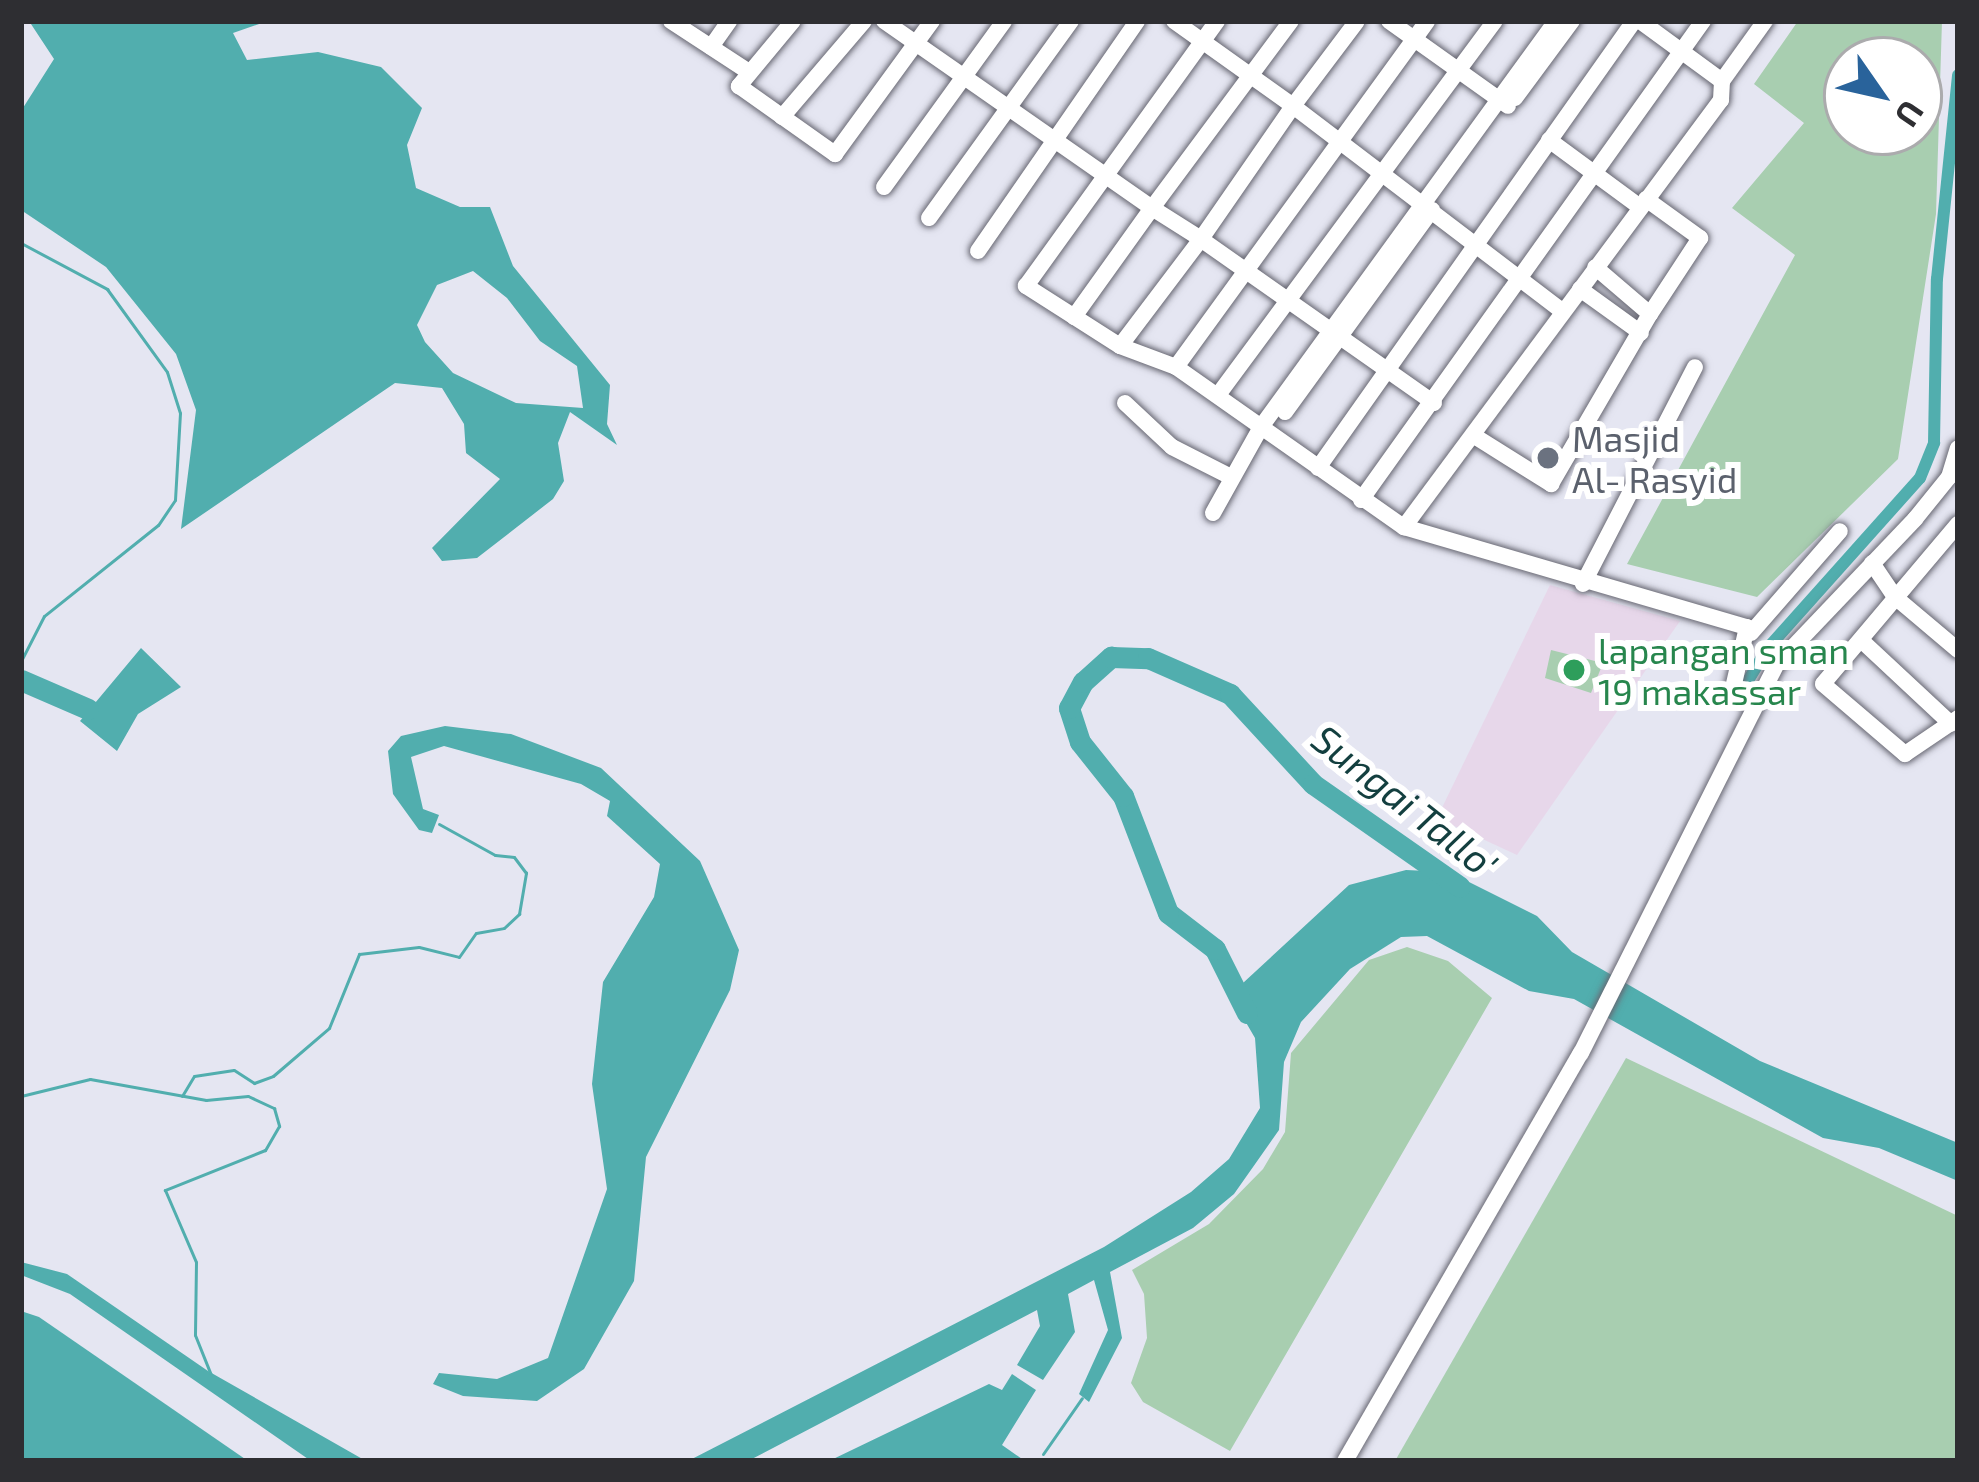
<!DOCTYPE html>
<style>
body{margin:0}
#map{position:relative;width:1979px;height:1482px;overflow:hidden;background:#e5e6f2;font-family:"Exo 2",sans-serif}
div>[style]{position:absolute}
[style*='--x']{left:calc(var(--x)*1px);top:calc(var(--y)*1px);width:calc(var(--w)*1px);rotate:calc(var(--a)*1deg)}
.education>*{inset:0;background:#e7d7ea}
.green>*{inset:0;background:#a8ceb0}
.water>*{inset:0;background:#51aeae}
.stream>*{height:3px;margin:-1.5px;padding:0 1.5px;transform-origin:1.5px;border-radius:1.5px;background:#51aeae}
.canal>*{height:12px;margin:-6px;padding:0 6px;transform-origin:6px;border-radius:6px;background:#51aeae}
.river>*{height:21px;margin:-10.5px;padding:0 10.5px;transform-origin:10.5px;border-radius:10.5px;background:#51aeae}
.roads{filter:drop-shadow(0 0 3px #676772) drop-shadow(0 0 3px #676772)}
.minor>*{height:16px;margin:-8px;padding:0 8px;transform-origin:8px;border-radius:8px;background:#fff}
.dots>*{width:33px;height:33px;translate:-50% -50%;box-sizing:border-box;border:6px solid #fff;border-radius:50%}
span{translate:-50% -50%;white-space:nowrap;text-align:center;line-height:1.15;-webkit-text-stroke:12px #fff;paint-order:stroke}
.worship-label{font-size:36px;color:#5b616d}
.left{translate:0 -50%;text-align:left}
.leisure-label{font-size:36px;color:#27864d}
.water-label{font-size:39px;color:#133f3f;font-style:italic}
.frame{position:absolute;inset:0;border:24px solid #2e2e32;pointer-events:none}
.north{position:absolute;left:1823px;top:36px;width:120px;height:120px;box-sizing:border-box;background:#fff;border:3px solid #ababad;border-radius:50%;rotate:124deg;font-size:33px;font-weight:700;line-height:48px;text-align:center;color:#2e2e32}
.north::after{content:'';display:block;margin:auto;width:42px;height:54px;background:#29639b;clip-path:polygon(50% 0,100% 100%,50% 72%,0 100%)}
</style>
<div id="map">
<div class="education">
<i style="clip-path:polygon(1550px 585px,1680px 621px,1517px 855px,1437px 818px)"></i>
</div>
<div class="green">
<i style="clip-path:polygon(evenodd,1798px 21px,1942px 21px,1936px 214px,1898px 459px,1757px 597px,1627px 564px,1795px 255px,1732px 208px,1804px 123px,1754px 84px,1798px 21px,1847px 60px,1919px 60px,1919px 132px,1847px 132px,1847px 60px)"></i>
<i style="clip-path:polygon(1551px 650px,1603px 663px,1591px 693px,1545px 678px)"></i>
<i style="clip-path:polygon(1407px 947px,1448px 961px,1492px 998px,1230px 1451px,1143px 1402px,1131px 1383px,1147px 1338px,1144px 1294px,1132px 1270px,1209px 1224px,1263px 1169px,1285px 1132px,1291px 1053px,1369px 960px)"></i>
<i style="clip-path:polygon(1626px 1058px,1958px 1216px,1958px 1461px,1395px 1461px)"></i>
</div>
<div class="water">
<i style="clip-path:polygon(evenodd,29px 21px,268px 21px,233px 33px,247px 60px,318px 52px,381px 67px,422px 108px,407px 145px,416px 188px,460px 207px,490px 207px,513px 266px,610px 385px,607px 424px,617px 445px,570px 412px,558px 443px,564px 481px,553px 499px,477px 558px,442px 561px,432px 548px,500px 479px,466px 453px,464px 424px,442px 388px,395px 383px,181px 529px,196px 410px,176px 354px,106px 267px,21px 210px,21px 111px,54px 59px,29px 21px,473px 271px,507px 298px,540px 341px,577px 366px,583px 408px,516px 403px,453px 373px,425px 342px,417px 325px,437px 285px,473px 271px)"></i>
<i style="clip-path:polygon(141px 648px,181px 687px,138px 714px,117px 751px,80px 721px)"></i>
<i style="clip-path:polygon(445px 726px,511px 734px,601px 768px,700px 861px,739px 950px,730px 990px,646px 1157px,634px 1281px,584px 1369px,537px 1401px,463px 1396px,433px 1384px,439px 1373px,497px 1379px,548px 1358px,607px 1189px,592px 1084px,603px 982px,654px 897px,660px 864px,607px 816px,610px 801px,581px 784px,444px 746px,411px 757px,423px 809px,439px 815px,432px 833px,419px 830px,393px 794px,388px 751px,401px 736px)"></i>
<i style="clip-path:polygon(1406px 870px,1449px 872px,1537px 916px,1572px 952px,1760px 1061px,1958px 1143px,1958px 1181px,1879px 1148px,1823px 1138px,1574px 999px,1529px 991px,1427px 936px,1401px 937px,1350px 969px,1301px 1022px,1284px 1062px,1279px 1130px,1234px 1194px,1193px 1228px,1110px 1272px,1122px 1338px,1089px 1402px,1079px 1394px,1108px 1330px,1094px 1280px,1068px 1294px,1075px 1332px,1043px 1380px,1017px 1365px,1040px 1326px,1037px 1310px,748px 1461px,688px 1461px,1104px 1247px,1191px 1192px,1229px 1159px,1260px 1108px,1255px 1038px,1230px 995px,1349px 885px)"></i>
<i style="clip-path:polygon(21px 1262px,67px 1274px,208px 1371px,366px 1461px,311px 1461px,70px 1294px,21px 1275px)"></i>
<i style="clip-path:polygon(21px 1311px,39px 1317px,248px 1461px,21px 1461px)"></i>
<i style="clip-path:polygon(1012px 1374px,1036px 1390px,1002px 1445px,1025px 1461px,829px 1461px,989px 1384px,1002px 1390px)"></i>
</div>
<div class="stream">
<i style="--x:21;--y:243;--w:98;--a:28.1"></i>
<i style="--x:107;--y:289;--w:102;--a:54.1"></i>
<i style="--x:167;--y:372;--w:43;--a:72.4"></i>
<i style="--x:180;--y:413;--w:87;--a:93.3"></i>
<i style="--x:175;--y:500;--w:30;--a:124"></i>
<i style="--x:158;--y:525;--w:146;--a:141.4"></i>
<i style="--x:44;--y:616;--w:51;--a:117.1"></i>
<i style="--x:21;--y:1096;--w:71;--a:-13.8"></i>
<i style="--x:90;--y:1079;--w:118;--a:10.3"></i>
<i style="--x:206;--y:1100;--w:42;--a:-5.4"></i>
<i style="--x:248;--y:1096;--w:29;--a:25"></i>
<i style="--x:274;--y:1108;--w:19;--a:74"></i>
<i style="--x:279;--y:1126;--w:28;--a:120"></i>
<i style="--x:265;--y:1150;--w:108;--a:158.2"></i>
<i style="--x:165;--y:1190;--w:78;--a:66.7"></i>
<i style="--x:196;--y:1262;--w:73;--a:90.8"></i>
<i style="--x:195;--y:1335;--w:43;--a:68.2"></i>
<i style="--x:182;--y:1096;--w:23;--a:-59"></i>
<i style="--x:194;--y:1076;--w:40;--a:-8.5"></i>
<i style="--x:234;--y:1070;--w:24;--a:33"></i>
<i style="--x:254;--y:1083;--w:20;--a:-20"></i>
<i style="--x:273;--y:1076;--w:74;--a:-40.6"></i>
<i style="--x:329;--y:1028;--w:80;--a:-67.9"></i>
<i style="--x:359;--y:954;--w:60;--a:-6.7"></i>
<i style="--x:419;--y:947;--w:41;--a:14"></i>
<i style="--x:459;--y:957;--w:29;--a:-55"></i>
<i style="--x:476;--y:933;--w:28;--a:-10"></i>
<i style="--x:504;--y:928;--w:21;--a:-43"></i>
<i style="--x:519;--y:914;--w:42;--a:-80.3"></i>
<i style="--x:526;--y:873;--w:20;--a:-127"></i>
<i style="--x:514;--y:857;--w:19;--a:-174"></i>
<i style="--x:495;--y:855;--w:64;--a:-151"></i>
<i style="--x:1043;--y:1454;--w:68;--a:-55.1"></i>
</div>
<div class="canal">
<i style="--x:1746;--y:684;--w:41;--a:-59"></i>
<i style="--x:1767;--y:649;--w:229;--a:-48.2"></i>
<i style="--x:1920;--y:478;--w:38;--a:-68"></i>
<i style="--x:1934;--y:443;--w:164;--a:-89"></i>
<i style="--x:1937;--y:279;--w:205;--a:-84.1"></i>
</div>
<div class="river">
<i style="--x:21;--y:680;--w:73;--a:23.4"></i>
<i style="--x:1247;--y:1013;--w:72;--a:-116.6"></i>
<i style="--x:1215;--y:949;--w:59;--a:-142.5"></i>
<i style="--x:1168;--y:913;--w:125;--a:-111"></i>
<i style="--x:1123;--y:796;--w:69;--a:-128.5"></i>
<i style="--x:1080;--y:742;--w:36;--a:-108"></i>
<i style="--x:1069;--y:708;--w:30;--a:-62"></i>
<i style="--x:1083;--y:682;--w:38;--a:-42"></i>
<i style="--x:1111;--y:657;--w:37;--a:2"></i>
<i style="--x:1148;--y:658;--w:90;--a:23.7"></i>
<i style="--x:1230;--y:694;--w:122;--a:47.3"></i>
<i style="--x:1313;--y:784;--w:179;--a:35"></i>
</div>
<div class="roads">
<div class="minor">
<i style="--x:671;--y:21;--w:90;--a:33.2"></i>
<i style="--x:793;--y:21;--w:85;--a:129.7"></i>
<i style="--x:739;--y:86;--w:118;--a:35.3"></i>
<i style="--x:835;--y:154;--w:165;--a:-53.9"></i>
<i style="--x:884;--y:21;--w:327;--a:34.9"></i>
<i style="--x:1152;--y:208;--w:134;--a:125.6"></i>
<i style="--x:1174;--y:21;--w:146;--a:35.5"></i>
<i style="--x:1293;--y:106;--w:106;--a:-53"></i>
<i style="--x:1291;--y:21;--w:233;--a:126.6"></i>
<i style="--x:1152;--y:208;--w:58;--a:32.3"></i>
<i style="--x:1201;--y:239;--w:162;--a:-55.3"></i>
<i style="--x:1293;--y:106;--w:338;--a:37.3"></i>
<i style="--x:1389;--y:21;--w:146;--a:35.5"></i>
<i style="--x:711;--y:47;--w:32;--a:-55"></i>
<i style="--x:1722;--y:81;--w:74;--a:-54.4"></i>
<i style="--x:1515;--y:98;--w:96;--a:-53.5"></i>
<i style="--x:782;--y:117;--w:126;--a:-49.5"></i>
<i style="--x:1549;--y:140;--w:113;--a:36.4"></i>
<i style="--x:884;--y:187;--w:205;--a:-54.1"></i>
<i style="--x:1646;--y:199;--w:67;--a:35.8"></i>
<i style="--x:1700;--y:238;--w:91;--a:123.3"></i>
<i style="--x:929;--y:218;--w:243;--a:-54.2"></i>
<i style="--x:978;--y:251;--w:280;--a:-55.3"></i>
<i style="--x:1580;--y:289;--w:75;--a:35.8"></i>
<i style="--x:1120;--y:346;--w:112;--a:-147.4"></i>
<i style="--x:1026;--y:286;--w:327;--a:-54.2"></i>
<i style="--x:1176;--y:367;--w:427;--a:-54"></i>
<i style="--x:1218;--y:395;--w:465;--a:-53.5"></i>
<i style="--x:1125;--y:403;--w:64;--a:43.1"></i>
<i style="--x:1172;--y:447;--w:66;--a:27"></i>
<i style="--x:1434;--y:403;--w:285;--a:-144.9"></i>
<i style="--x:1201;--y:239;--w:134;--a:127.1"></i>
<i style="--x:1120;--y:346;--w:60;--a:20.6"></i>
<i style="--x:1176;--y:367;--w:279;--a:35.1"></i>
<i style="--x:1404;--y:527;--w:357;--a:16.3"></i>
<i style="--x:1747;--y:627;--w:63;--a:102.9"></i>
<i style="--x:1733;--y:688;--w:26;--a:40"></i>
<i style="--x:1285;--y:412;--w:250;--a:-54"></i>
<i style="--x:1476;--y:437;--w:89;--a:32.1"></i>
<i style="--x:1551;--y:484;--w:197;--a:-59.8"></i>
<i style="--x:1650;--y:314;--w:72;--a:-139.5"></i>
<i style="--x:1318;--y:468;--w:547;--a:-54.74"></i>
<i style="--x:1361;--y:500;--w:589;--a:-54.47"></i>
<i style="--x:1213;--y:513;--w:98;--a:-60.8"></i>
<i style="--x:1261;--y:427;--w:502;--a:-54"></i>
<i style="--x:1958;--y:524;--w:209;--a:130.2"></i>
<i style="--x:1823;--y:684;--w:108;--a:40.5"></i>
<i style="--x:1905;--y:754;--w:64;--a:-34.2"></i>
<i style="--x:1404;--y:527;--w:532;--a:-53.41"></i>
<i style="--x:1721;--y:100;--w:19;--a:-87"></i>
<i style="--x:1722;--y:81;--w:102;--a:-143.8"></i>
<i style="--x:1872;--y:563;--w:41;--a:55.9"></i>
<i style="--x:1895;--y:597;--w:82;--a:40.1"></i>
<i style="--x:1583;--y:584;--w:244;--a:-62.7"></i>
<i style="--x:1751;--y:633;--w:135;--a:-48.9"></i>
<i style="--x:1861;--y:640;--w:123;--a:43"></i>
<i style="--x:1345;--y:1461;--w:471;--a:-60"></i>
<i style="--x:1581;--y:1053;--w:436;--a:-63.3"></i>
<i style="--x:1777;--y:664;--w:200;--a:-46.4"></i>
<i style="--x:1915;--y:519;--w:54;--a:-51"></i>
<i style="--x:1949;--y:477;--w:30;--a:-73"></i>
</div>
</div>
<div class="dots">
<i style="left:1548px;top:458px;background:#6b7280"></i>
<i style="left:1574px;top:670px;background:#2e9e5b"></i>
</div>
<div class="worship-label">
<span class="left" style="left:1572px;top:458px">Masjid<br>Al- Rasyid</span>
</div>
<div class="leisure-label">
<span class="left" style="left:1598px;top:670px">lapangan sman<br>19 makassar</span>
</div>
<div class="water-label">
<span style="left:1405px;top:801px;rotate:38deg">Sungai Tallo'</span>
</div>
<div class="frame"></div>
<div class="north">U</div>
</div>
